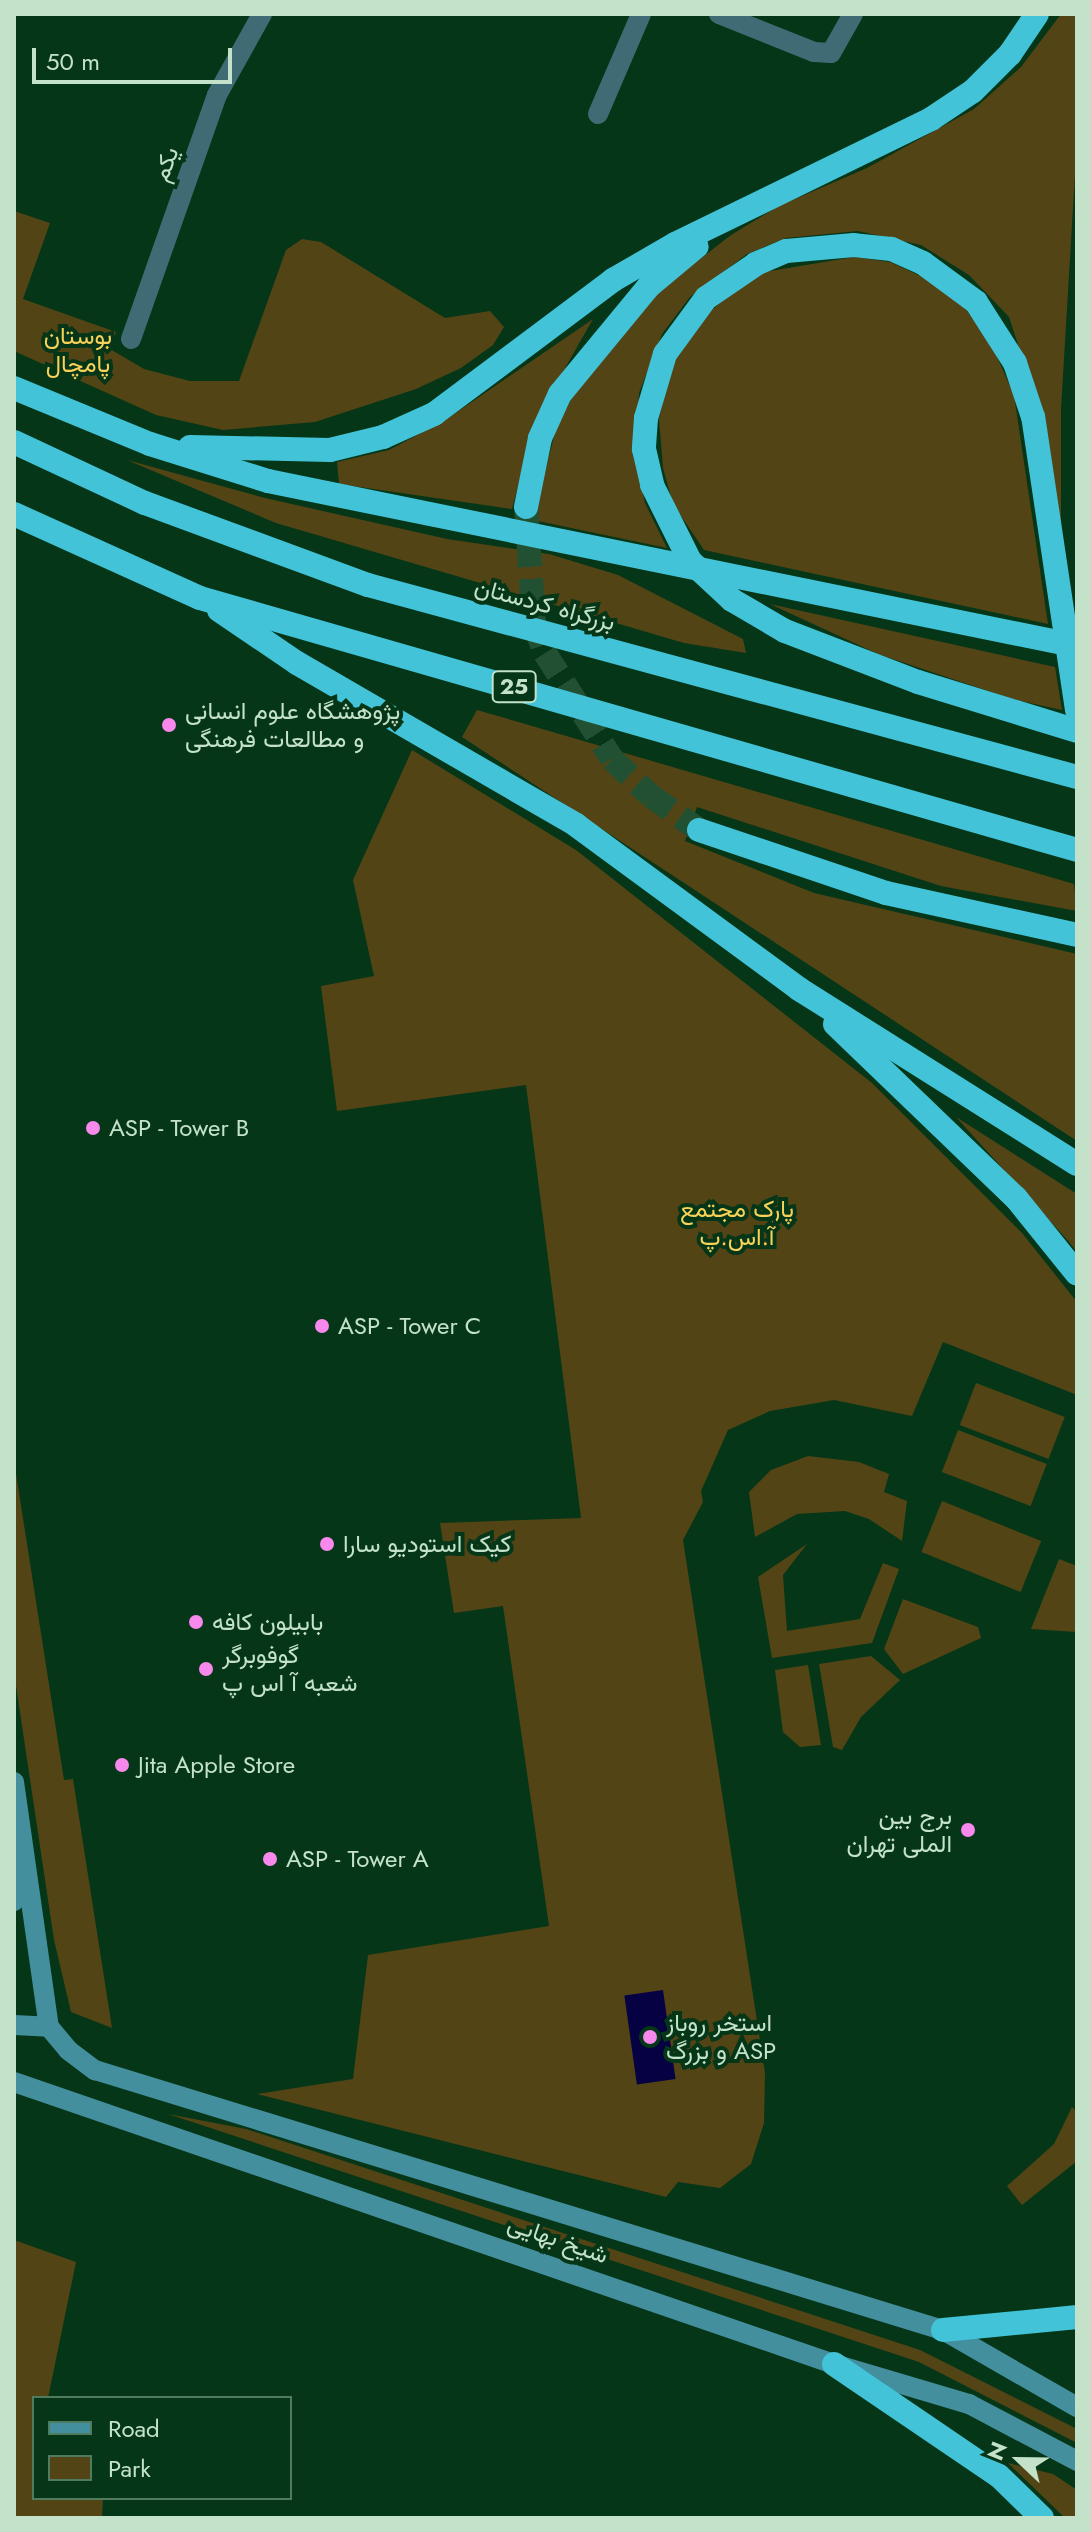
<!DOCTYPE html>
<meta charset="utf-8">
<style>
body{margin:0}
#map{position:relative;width:1091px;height:2532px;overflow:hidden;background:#053617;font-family:Jost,Vazirmatn,sans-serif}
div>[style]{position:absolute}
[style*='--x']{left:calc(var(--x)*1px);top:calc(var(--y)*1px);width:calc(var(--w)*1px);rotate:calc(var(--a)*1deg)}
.green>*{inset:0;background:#534415;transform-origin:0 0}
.water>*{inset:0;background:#060142;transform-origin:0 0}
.highway-tunnel>*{height:24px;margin-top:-12px;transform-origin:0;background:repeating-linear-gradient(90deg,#225032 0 24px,transparent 0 36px)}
.street>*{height:20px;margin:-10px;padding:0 10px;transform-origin:10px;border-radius:10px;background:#3f6c74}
.secondary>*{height:20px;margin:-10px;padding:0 10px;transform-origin:10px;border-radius:10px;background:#438f9d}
.highway>*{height:24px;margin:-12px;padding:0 12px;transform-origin:12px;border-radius:12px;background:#42c3d8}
.dots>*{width:22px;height:22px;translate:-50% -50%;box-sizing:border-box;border:4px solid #053617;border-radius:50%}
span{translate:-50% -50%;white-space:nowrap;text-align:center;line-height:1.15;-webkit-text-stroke:8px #053617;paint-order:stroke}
.shield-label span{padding:2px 6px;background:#053617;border:2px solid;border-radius:6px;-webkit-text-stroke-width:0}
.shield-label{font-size:22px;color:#c4e2c9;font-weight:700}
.street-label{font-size:24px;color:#c4e2c9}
.park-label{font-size:24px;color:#fad259}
.poi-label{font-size:24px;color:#c4e2c9}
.left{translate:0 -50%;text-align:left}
.right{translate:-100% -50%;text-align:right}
.frame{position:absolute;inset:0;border:16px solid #c4e2c9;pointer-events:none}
.legend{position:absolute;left:32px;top:2396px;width:260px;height:104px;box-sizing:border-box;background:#053617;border:2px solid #517b5e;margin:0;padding:10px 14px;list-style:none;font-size:24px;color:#c4e2c9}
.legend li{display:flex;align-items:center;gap:16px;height:40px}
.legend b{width:40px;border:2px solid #517b5e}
.north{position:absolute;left:979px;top:2420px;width:80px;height:80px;-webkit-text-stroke:6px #053617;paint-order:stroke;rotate:292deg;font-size:22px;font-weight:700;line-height:32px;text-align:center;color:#c4e2c9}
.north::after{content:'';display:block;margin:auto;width:28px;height:36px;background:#c4e2c9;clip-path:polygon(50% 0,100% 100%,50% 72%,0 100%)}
.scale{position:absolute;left:32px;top:48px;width:200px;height:36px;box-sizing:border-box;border:4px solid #c4e2c9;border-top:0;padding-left:10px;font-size:24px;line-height:28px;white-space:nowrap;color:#c4e2c9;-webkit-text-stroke:6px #053617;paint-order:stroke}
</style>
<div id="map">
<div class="green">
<i style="clip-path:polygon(1061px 14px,1077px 14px,1077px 141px,1061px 409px,1061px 558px,1038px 405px,1009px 317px,969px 275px,921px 245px,858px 231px,786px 238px,747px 254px,690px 297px,662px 334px,639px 393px,636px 460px,645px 503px,667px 548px,533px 520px,556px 428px,577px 388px,650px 298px,731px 235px,779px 206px,867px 168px,974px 109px,1021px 67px)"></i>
<i style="clip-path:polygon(14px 211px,50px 223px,23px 299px,116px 332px,110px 349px,144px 369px,190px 381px,239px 381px,286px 250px,302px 239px,321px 242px,445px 318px,490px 311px,504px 327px,493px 345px,461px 368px,416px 389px,315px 422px,223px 430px,156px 415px,14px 351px)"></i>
<i style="clip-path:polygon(854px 257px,890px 262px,925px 278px,961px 302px,994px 350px,1014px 395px,1048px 624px,704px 550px,673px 504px,663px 468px,659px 419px,670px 370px,694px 327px,729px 294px,764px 272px)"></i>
<i style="clip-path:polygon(593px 319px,536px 419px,512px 509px,339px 484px,337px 462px,389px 450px,444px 421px)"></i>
<i style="clip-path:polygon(127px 460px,265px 498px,447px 539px,549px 554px,618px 575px,743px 639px,746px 653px,684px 643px,276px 523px)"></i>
<i style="clip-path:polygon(770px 604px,1055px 667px,1062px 710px,1012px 699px,878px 654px)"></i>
<i style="clip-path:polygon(477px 710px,1074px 884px,1077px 911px,941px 886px,697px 807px,685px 841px,814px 893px,1077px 954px,1077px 1141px,462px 737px)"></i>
<i style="clip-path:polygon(412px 750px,576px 850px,872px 1083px,1022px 1233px,1077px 1302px,1077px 1395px,943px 1342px,912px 1416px,834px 1400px,770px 1411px,728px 1430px,701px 1491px,703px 1502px,683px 1540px,765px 2073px,764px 2123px,751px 2164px,720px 2188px,678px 2182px,666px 2197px,257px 2094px,353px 2079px,368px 1955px,549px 1926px,503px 1606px,454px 1613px,440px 1523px,581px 1518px,526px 1085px,337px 1111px,321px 986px,374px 976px,353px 880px)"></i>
<i style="clip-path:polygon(956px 1117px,1077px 1194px,1077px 1252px,1069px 1242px)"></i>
<i style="left:976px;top:1383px;width:95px;height:45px;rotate:21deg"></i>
<i style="left:958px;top:1430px;width:95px;height:45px;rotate:21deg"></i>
<i style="clip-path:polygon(808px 1456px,859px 1462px,889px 1474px,884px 1492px,907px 1501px,902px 1541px,869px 1519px,845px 1511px,797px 1514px,755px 1537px,749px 1492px,771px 1470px)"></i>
<i style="clip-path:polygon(14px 1461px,64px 1780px,73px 1779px,112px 2028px,71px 2012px,54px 1940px,14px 1672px)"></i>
<i style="left:942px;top:1501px;width:107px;height:55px;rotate:22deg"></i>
<i style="clip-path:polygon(807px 1544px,783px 1575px,787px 1631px,860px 1619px,883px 1563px,899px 1569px,872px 1643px,772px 1658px,758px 1577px)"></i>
<i style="clip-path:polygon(1059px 1559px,1077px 1566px,1077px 1632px,1031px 1629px)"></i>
<i style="clip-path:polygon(903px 1599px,978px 1627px,981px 1638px,903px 1674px,884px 1649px)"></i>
<i style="clip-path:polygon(871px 1656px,900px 1680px,861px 1717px,842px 1750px,833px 1747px,819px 1664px)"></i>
<i style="clip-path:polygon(808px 1665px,821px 1745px,800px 1747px,783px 1732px,775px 1670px)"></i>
<i style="clip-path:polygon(1072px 2107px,1077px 2112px,1077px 2161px,1022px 2205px,1007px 2186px,1054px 2144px)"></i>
<i style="clip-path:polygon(168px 2114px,246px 2129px,920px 2350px,1077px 2429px,1077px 2443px,919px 2362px)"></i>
<i style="clip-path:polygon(14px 2240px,76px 2262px,48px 2398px,34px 2398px,34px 2498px,103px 2498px,102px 2518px,14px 2518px)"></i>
<i style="clip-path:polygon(1008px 2463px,1053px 2474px,1077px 2490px,1077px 2518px,1065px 2518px)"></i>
</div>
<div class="water">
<i style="left:663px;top:1990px;width:90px;height:39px;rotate:82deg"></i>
</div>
<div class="highway-tunnel">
<i style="--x:526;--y:507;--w:116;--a:86.1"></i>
<i style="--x:534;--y:623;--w:32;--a:70"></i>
<i style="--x:545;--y:653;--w:125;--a:57.7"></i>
<i style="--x:612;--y:759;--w:54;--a:43.5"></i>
<i style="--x:651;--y:796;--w:59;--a:35.3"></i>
</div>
<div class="street">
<i style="--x:719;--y:14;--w:102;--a:21.8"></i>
<i style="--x:814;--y:52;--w:17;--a:3"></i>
<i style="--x:831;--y:53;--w:45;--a:-60.6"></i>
<i style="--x:598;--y:114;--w:109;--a:-66.7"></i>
<i style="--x:131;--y:339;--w:259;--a:-70.6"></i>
<i style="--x:217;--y:95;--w:93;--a:-60.9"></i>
</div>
<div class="secondary">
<i style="--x:14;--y:1782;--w:247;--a:81.9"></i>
<i style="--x:14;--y:1901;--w:38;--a:-78"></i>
<i style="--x:14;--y:2025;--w:35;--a:3"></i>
<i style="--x:49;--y:2027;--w:30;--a:50"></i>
<i style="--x:68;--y:2050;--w:34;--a:37"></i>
<i style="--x:95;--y:2070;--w:887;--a:17.05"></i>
<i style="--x:943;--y:2330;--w:155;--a:29.9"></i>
<i style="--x:14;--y:2082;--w:867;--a:18.98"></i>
<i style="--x:834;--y:2364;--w:141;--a:16.5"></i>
<i style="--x:969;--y:2404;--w:122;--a:27.8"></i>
</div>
<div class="highway">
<i style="--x:14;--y:388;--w:147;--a:22.4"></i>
<i style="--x:150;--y:444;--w:124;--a:17.4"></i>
<i style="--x:268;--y:481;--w:826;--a:11.53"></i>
<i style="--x:14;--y:442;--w:145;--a:25"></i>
<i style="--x:145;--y:503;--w:238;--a:20.2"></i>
<i style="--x:368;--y:585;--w:735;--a:15.15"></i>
<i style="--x:190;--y:447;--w:140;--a:1.2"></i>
<i style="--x:330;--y:450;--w:55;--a:-13.8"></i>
<i style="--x:383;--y:437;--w:56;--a:-24.3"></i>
<i style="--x:434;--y:414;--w:224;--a:-36.8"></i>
<i style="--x:613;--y:280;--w:72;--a:-30.1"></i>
<i style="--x:675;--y:244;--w:285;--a:-26"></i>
<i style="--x:931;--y:119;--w:50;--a:-33.7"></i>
<i style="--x:973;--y:91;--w:52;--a:-45"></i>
<i style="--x:1010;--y:54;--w:48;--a:-56"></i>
<i style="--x:526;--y:507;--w:70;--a:-78.5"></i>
<i style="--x:540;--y:438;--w:48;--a:-65.6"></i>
<i style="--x:560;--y:394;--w:140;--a:-50.5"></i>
<i style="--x:649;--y:286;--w:62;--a:-39.8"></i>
<i style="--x:14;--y:514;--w:204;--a:24.3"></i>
<i style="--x:200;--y:598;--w:912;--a:16.03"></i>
<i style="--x:219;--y:610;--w:94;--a:34.2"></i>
<i style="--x:297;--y:663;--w:323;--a:30.1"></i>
<i style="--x:576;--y:825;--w:277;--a:36.3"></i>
<i style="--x:799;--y:989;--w:328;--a:32.2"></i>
<i style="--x:1077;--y:710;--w:296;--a:-98.5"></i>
<i style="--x:1033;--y:417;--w:57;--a:-108.4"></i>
<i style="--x:1015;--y:363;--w:72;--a:-122.6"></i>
<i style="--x:976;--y:302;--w:66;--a:-143.7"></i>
<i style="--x:923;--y:263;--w:35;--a:-156"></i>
<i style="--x:891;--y:249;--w:37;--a:-174"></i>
<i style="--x:854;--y:245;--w:68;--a:175"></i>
<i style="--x:786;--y:251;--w:33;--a:157"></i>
<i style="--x:756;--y:264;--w:60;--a:145.8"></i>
<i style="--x:706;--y:298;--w:69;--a:126.2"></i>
<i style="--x:665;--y:354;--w:67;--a:106.5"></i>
<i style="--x:646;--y:418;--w:31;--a:94"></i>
<i style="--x:644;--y:449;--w:37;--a:77"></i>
<i style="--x:652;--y:485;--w:85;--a:63.4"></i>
<i style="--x:690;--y:561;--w:57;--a:42.9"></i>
<i style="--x:732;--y:600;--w:61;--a:30.3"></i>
<i style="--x:785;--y:631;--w:142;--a:21"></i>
<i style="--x:918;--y:682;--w:166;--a:17.1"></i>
<i style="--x:699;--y:830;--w:197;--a:18.6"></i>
<i style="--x:886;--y:893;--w:196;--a:12.4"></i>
<i style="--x:835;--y:1024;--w:251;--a:43.9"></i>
<i style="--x:1016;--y:1198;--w:97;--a:51.2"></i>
<i style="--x:943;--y:2330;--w:135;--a:-5.5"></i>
<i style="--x:834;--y:2364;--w:199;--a:34.2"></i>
<i style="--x:999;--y:2476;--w:60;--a:44.3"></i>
</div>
<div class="dots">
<i style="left:169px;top:725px;background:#f788ec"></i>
<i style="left:93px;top:1128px;background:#f788ec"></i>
<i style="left:322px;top:1326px;background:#f788ec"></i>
<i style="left:327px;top:1544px;background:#f788ec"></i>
<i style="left:196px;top:1622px;background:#f788ec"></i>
<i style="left:206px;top:1669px;background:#f788ec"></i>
<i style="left:122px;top:1765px;background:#f788ec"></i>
<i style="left:968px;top:1830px;background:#f788ec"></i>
<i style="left:270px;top:1859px;background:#f788ec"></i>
<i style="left:650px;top:2037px;background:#f788ec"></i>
</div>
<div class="shield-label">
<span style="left:514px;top:687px">25</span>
</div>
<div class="street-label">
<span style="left:165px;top:164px;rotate:-70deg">یکم</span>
<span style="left:545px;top:604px;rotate:15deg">بزرگراه کردستان</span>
<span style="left:558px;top:2239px;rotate:19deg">شیخ بهایی</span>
</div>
<div class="park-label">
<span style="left:78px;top:350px">بوستان<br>پامچال</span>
<span style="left:737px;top:1223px">پارک مجتمع<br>آ.اس.پ</span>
</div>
<div class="poi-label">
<span class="left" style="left:185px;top:725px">پژوهشگاه علوم انسانی<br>و مطالعات فرهنگی</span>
<span class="left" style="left:109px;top:1128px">ASP - Tower B</span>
<span class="left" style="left:338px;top:1326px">ASP - Tower C</span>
<span class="left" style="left:343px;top:1544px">کیک استودیو سارا</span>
<span class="left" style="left:212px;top:1622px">بابیلون کافه</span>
<span class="left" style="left:222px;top:1669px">گوفوبرگر<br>شعبه آ اس پ</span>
<span class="left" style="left:138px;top:1765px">Jita Apple Store</span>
<span class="right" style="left:952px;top:1830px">برج بین<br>الملی تهران</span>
<span class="left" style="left:286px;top:1859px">ASP - Tower A</span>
<span class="left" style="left:666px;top:2037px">استخر روباز<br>و بزرگ ASP</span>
</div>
<div class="frame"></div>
<ul class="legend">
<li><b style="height:10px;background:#438f9d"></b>Road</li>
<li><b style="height:22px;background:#534415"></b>Park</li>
</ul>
<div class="north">N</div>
<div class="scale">50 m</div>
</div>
